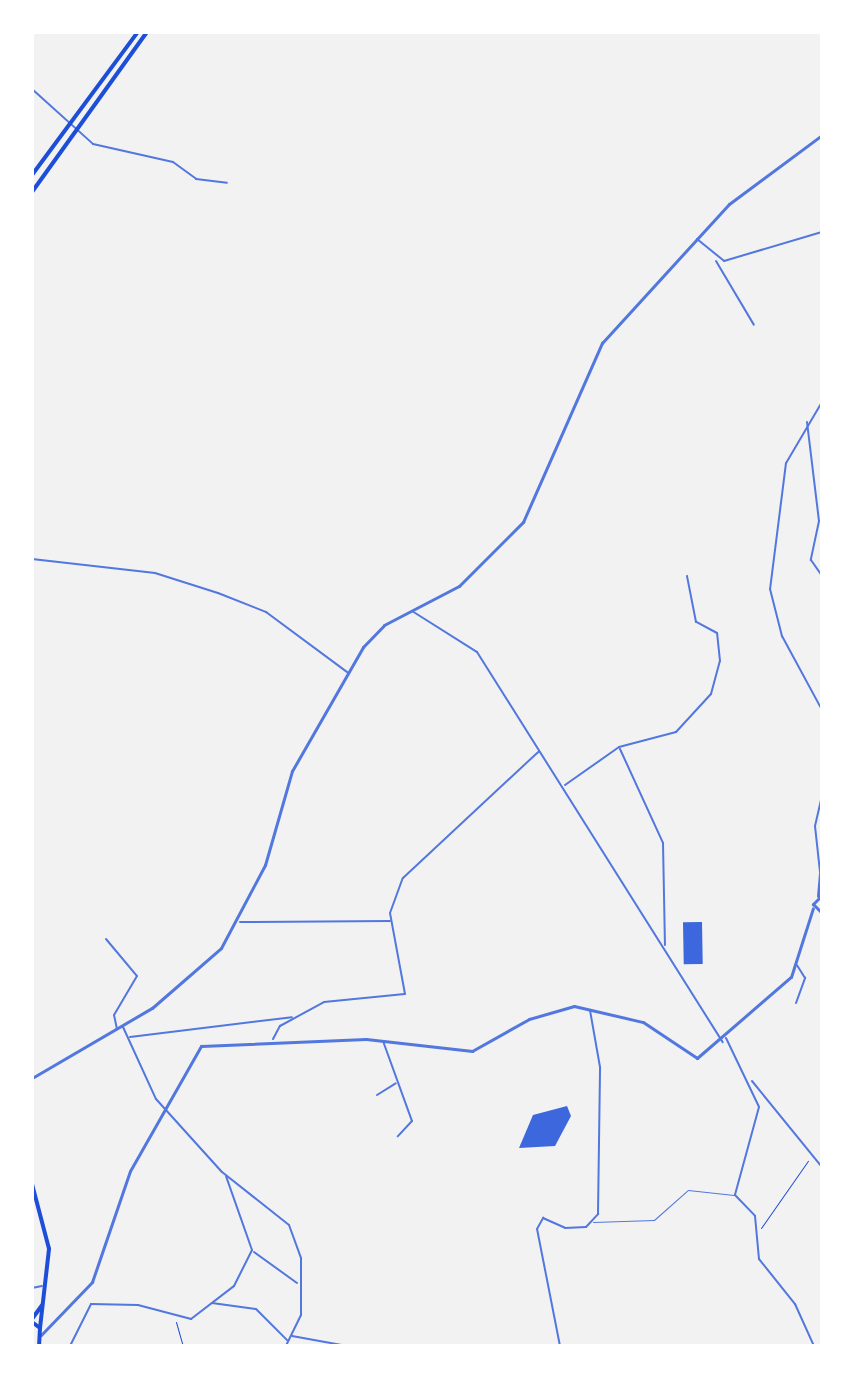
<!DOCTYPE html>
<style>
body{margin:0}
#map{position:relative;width:854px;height:1378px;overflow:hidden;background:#f2f2f2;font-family:"Asap Condensed",sans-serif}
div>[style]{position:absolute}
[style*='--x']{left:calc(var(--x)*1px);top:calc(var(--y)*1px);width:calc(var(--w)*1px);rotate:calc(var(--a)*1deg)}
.building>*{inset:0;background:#3d67dc;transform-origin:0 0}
.path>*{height:1px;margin:-0.5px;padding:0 0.5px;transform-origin:0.5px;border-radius:0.5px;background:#1d4ed8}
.service>*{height:1px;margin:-0.5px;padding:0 0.5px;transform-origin:0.5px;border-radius:0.5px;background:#5277de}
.minor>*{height:2px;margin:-1px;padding:0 1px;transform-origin:1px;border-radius:1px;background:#5277de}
.tertiary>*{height:3px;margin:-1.5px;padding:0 1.5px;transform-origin:1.5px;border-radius:1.5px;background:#5277de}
.trunk>*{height:4px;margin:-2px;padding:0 2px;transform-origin:2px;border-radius:2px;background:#1d4ed8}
.motorway>*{height:4px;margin:-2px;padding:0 2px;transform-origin:2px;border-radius:2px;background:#1d4ed8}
span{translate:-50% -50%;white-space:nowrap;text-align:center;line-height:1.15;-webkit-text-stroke:6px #fff;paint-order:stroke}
.frame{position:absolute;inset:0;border:34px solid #fff;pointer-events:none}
</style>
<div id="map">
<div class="building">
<i style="left:702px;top:922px;width:42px;height:19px;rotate:89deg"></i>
<i style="clip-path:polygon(567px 1106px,571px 1116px,555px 1146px,519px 1148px,533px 1115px)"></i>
</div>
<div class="path">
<i style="--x:761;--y:1228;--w:82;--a:-55"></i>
<i style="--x:176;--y:1322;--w:25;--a:74"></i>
</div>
<div class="service">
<i style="--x:593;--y:1222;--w:61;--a:-1.9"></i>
<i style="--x:654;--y:1220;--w:45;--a:-41.4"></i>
<i style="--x:688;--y:1190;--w:46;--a:6.2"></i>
</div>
<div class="minor">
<i style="--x:32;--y:89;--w:82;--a:42"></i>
<i style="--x:93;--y:144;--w:82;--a:12.7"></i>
<i style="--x:173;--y:162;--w:29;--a:36"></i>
<i style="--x:196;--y:179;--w:31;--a:7"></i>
<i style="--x:697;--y:239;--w:35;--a:39"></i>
<i style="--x:724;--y:261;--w:102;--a:-16.5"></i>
<i style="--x:716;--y:261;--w:74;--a:59.3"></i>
<i style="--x:822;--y:402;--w:71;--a:120.5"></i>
<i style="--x:786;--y:463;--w:127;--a:97.2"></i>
<i style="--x:770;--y:589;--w:49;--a:75.7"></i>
<i style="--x:782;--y:636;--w:84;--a:61.6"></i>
<i style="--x:807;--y:422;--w:100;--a:83.1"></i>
<i style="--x:819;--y:521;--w:40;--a:102"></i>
<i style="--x:811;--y:560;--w:19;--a:55"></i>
<i style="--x:32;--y:559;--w:124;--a:6.5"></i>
<i style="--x:155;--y:573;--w:66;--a:17.6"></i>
<i style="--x:218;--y:593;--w:52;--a:21.6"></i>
<i style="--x:266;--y:612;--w:101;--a:36.5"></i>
<i style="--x:412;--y:611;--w:77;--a:32.2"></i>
<i style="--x:477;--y:652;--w:461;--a:57.8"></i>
<i style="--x:620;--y:749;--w:103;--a:65.4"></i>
<i style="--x:663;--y:843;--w:102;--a:88.9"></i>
<i style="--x:565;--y:785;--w:66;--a:-35.1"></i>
<i style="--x:619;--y:747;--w:59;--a:-14.7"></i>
<i style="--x:676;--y:732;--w:52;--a:-47.4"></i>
<i style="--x:711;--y:694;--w:34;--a:-75"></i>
<i style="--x:720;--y:661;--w:28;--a:-96"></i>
<i style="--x:717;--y:633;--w:24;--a:-152"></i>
<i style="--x:696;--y:622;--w:47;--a:-101.1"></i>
<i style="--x:820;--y:872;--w:46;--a:-96.2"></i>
<i style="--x:815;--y:826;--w:31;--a:-77"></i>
<i style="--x:240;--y:922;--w:150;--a:-0.4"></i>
<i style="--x:106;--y:939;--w:48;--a:50"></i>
<i style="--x:137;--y:976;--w:45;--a:120.5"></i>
<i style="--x:114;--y:1015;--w:14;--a:78"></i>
<i style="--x:796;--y:1003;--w:27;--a:-70"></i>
<i style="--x:805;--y:978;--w:15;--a:-122"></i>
<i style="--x:123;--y:1027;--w:79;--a:65.4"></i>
<i style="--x:156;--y:1099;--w:98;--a:47.9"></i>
<i style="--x:222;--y:1172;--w:85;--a:38.3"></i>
<i style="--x:289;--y:1225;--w:35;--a:70"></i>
<i style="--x:301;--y:1258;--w:57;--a:90"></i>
<i style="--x:301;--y:1315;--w:34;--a:116"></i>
<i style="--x:130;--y:1037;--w:163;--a:-7"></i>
<i style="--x:726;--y:1038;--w:76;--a:64.4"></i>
<i style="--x:759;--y:1107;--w:91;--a:105.3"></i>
<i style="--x:735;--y:1195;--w:29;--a:46"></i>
<i style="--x:755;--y:1216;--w:43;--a:84.7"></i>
<i style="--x:759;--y:1259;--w:58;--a:51.3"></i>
<i style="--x:795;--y:1304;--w:46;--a:65.7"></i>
<i style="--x:273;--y:1039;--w:15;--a:-62"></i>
<i style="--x:280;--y:1026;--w:50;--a:-28.6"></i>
<i style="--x:324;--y:1002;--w:81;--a:-5.6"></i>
<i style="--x:405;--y:994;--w:82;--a:-100.5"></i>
<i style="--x:390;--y:913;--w:37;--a:-70"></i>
<i style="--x:403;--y:878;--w:186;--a:-43"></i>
<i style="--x:383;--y:1041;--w:85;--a:70.1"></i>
<i style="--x:412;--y:1121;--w:21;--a:133"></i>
<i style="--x:752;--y:1081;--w:111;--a:50.9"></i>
<i style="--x:377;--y:1095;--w:22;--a:-32"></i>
<i style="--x:254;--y:1252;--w:53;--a:35.8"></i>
<i style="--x:32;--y:1288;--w:10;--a:-11"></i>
<i style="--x:212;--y:1303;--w:44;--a:7.8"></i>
<i style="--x:256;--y:1309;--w:44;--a:45"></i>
<i style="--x:292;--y:1336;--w:56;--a:10.3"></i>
<i style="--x:70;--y:1346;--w:47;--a:-63.4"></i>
<i style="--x:91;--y:1304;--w:47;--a:1.2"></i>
<i style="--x:138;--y:1305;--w:55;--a:14.8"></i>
<i style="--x:191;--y:1319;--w:54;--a:-37.5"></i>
<i style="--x:234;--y:1286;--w:40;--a:-63.4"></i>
<i style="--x:252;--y:1250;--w:78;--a:-109.4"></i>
<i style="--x:560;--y:1346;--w:119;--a:-101.1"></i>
<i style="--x:537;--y:1229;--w:13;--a:-61"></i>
<i style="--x:543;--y:1218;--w:24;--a:24"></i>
<i style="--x:565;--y:1228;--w:21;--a:-3"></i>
<i style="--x:586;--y:1227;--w:18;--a:-47"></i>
<i style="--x:598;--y:1214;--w:147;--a:-89.2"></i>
<i style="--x:600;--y:1067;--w:58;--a:-100"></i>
</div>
<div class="tertiary">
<i style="--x:822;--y:895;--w:13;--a:135"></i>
<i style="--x:813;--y:904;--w:13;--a:45"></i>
<i style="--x:818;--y:896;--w:23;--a:-85"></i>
<i style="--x:32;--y:1078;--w:139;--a:-30.3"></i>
<i style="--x:152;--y:1008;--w:91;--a:-41"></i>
<i style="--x:221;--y:948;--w:94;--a:-62.1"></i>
<i style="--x:265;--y:865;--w:98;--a:-74"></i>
<i style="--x:292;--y:771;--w:143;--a:-60.2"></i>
<i style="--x:363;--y:647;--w:30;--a:-46"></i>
<i style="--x:384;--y:625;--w:85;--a:-27.5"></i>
<i style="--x:459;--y:586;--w:91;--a:-45"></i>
<i style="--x:523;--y:522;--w:196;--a:-66.2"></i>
<i style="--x:602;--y:343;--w:188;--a:-47.6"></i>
<i style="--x:729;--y:204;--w:116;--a:-36.6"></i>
<i style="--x:41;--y:1335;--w:74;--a:-46.1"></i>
<i style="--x:92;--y:1282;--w:117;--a:-71.1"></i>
<i style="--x:130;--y:1171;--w:144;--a:-60.4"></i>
<i style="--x:201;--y:1046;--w:165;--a:-2.4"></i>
<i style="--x:366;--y:1039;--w:107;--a:6.5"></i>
<i style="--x:472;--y:1051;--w:65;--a:-29.3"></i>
<i style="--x:529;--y:1019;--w:47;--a:-16.1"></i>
<i style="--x:574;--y:1006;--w:71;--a:13.1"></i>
<i style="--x:643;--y:1022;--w:65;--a:33.7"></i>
<i style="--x:697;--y:1058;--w:124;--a:-40.8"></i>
<i style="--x:791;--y:977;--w:72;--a:-72.3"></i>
</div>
<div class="trunk">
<i style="--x:32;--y:1184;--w:67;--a:75.3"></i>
<i style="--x:49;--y:1249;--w:80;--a:96.5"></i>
<i style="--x:32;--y:1319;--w:17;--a:-54"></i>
<i style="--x:32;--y:1322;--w:10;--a:37"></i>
<i style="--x:40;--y:1328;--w:18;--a:93"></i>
</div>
<div class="motorway">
<i style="--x:32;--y:175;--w:178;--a:-53.5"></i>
<i style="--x:32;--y:192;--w:197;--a:-54.3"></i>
</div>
<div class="frame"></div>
</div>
